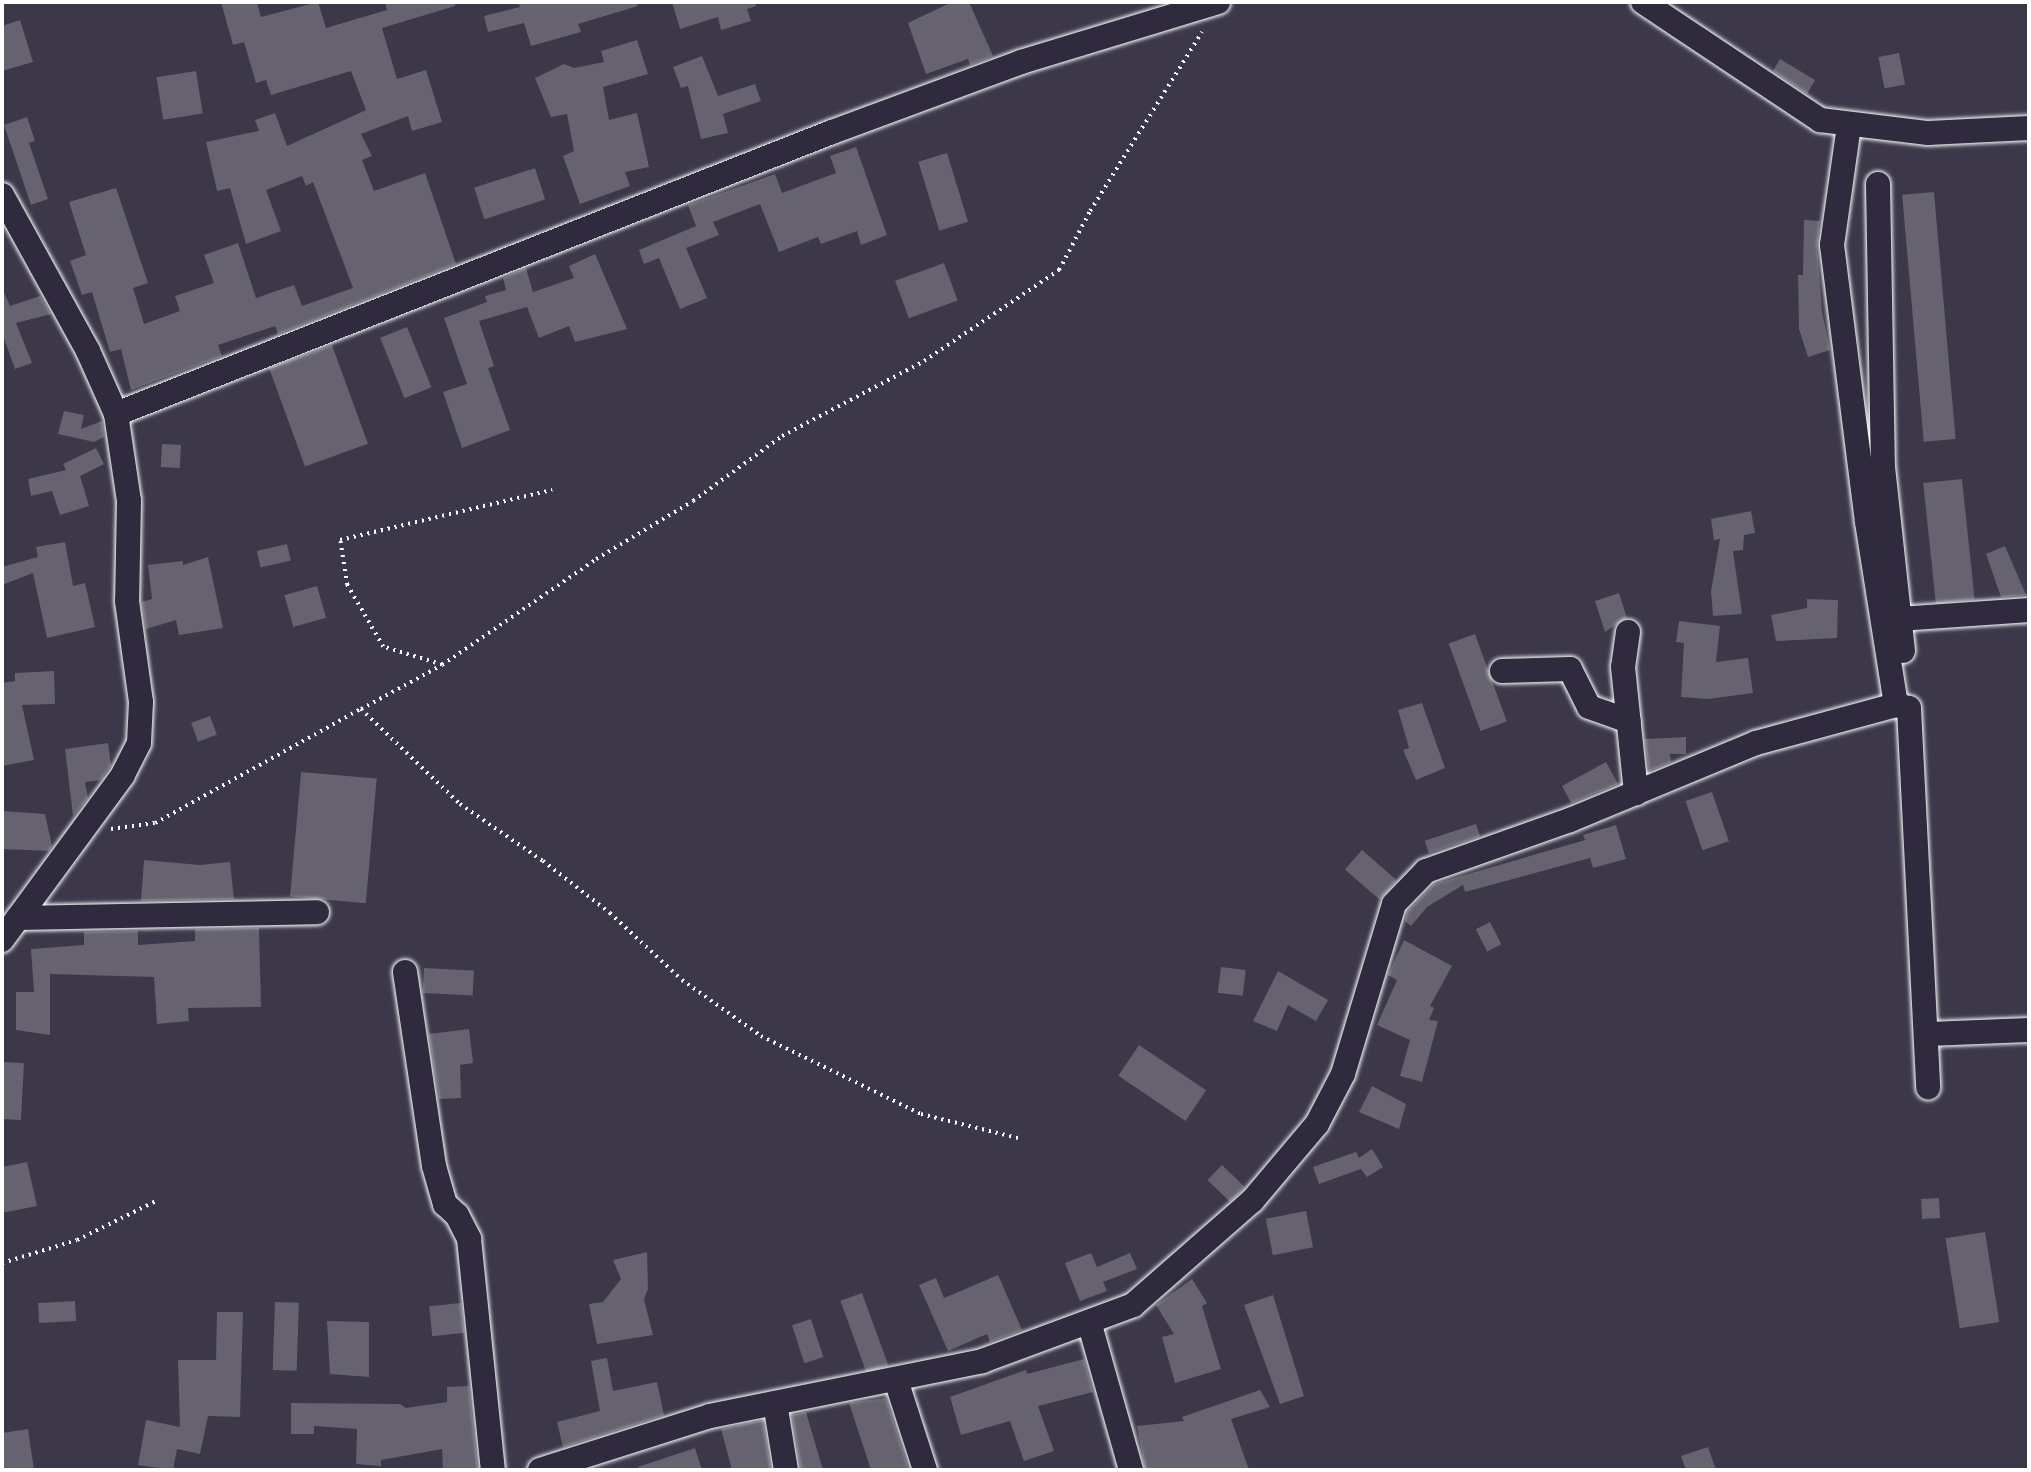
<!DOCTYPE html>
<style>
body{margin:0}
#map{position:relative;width:2031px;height:1472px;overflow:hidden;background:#3c3749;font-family:"Balsamiq Sans",sans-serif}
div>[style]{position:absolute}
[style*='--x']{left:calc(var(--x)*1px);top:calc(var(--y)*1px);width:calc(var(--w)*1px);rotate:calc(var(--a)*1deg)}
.building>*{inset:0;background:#666270;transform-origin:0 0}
.path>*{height:3.5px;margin-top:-1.75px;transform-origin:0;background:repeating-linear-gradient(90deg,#fff 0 2px,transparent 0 7px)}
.roads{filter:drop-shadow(0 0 2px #fff) drop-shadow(0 0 2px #fff)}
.minor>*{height:24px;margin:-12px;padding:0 12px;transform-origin:12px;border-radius:12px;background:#2f2a3d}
span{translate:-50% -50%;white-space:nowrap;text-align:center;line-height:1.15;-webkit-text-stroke:5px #2f2a3d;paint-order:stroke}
.frame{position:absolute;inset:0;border:4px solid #fff;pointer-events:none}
</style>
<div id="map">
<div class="building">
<i style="clip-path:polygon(221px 2px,257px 2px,261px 17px,318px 2px,326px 28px,387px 10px,385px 2px,455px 2px,455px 6px,382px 28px,397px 79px,426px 70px,442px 122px,412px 131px,408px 116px,361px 134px,372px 156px,362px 160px,374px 191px,425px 173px,456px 264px,278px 334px,275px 326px,218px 345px,222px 356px,131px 390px,121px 349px,110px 352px,92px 292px,82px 295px,70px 261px,86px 255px,69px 202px,116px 188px,148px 283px,133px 288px,144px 324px,180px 311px,175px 296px,214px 283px,204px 255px,238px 243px,256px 298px,294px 285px,302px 306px,353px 288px,313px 182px,306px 186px,302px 176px,266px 190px,281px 231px,246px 244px,230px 188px,217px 191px,206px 142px,259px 131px,255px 120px,275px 113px,287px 146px,366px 110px,351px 71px,271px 95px,266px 80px,256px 83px,244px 42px,233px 45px)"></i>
<i style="clip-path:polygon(518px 2px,637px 2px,638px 6px,578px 24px,581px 32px,531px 46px,524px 23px,488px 32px,484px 16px,520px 7px)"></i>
<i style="clip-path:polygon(672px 2px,755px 2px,756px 6px,747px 9px,751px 21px,721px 30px,718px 17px,680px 29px)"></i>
<i style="clip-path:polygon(952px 2px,969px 2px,993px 56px,970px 65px,968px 59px,926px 74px,908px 23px)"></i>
<i style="clip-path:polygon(20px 20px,33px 62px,2px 71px,2px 26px)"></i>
<i style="clip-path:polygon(637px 40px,648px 74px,603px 87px,609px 120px,637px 113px,649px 167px,625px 172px,630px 186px,580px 204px,563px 156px,574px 151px,567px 114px,551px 117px,535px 78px,564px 64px,574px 68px,604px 62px,601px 51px)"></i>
<i style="left:1899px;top:53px;width:32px;height:21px;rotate:79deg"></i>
<i style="clip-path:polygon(702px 56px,718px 96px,755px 84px,761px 101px,723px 114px,728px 133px,701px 139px,688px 86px,681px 88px,673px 67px)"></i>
<i style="clip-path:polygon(1780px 59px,1815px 80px,1807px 94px,1773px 71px)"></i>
<i style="left:196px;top:71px;width:43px;height:40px;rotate:81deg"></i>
<i style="clip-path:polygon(27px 117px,35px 141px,29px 143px,48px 199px,31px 205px,4px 125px)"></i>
<i style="clip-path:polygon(856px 147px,887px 235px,861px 245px,857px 231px,821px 244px,818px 237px,779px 252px,760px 204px,713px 222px,719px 235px,686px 248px,707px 298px,680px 309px,659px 258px,644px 264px,639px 250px,696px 226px,688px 205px,775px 174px,782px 193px,836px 173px,830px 156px)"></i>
<i style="left:947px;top:153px;width:72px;height:30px;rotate:73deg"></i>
<i style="left:535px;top:168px;width:33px;height:64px;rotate:72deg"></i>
<i style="left:1934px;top:192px;width:248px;height:32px;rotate:85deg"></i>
<i style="clip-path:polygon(1804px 220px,1820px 221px,1817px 247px,1822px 312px,1830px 350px,1808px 357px,1799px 329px,1798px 275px,1803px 275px)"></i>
<i style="clip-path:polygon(595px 254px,627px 329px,575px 342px,569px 326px,539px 338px,527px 307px,479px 321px,494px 366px,488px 368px,510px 430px,462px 448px,443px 392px,467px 384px,444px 318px,487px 302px,485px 296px,506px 290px,503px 278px,526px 268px,533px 292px,574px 278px,569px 266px)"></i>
<i style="left:944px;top:263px;width:40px;height:52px;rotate:70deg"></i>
<i style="clip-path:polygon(2px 288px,10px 306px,40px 296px,51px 314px,16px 323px,32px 363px,15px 369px,2px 333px)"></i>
<i style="left:407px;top:327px;width:65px;height:29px;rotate:68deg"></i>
<i style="left:332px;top:345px;width:105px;height:67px;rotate:70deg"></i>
<i style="clip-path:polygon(64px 411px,84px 415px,81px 429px,102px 421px,104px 437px,94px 442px,58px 434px)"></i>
<i style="left:162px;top:444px;width:19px;height:23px;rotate:3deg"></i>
<i style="clip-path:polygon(96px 448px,104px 464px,80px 476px,89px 506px,60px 515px,52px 491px,31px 496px,28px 479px,66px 470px,63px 464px)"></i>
<i style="left:1962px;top:479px;width:121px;height:39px;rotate:84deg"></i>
<i style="clip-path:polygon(1751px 511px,1755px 533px,1744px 535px,1743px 550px,1733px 551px,1742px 614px,1713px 616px,1711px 591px,1720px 539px,1714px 540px,1711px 519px)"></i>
<i style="clip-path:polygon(65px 542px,73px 586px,85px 583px,95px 627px,47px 638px,33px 573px,2px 585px,2px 567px,38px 557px,36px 547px)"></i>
<i style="left:287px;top:544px;width:17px;height:31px;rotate:77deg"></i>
<i style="clip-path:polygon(2005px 546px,2026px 595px,2001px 597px,1986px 554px)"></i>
<i style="clip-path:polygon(208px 557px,223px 628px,179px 635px,176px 620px,146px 629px,142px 602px,152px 599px,148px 565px,183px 561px,183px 565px)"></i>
<i style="left:317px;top:586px;width:33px;height:34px;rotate:74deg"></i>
<i style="clip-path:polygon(1619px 593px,1627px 618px,1605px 632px,1595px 601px)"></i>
<i style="clip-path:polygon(1807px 599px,1838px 600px,1837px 638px,1776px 641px,1771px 615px,1807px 608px)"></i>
<i style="clip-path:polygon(1679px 621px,1720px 626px,1716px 662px,1748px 658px,1753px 693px,1708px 699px,1681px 697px,1684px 643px,1676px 642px)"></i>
<i style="left:1475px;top:634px;width:93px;height:28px;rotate:70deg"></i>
<i style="clip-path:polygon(54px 671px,55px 704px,22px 705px,34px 760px,2px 766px,2px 683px,15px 681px,15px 673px)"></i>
<i style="clip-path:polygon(1422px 703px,1445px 768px,1416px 780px,1403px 750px,1409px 748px,1398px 710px)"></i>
<i style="left:210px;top:716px;width:20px;height:20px;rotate:70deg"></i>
<i style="clip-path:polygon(1686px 737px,1686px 754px,1670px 754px,1671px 762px,1649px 771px,1645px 739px)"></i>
<i style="clip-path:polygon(108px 743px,111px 765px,101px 780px,85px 782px,88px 798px,73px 816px,65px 749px)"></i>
<i style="clip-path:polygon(1606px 762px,1618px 784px,1571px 803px,1562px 786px)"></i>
<i style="left:301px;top:772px;width:76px;height:125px;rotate:5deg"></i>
<i style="left:1712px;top:792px;width:52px;height:28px;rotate:71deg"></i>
<i style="clip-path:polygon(3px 811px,45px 814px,52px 846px,49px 851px,2px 849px)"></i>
<i style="left:1476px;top:824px;width:13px;height:54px;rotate:72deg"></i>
<i style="clip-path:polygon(1616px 825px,1626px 859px,1593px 868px,1590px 858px,1465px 892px,1463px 885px,1427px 907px,1411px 926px,1405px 921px,1407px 912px,1434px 884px,1585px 840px,1583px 835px)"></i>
<i style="left:1362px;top:850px;width:46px;height:26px;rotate:41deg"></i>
<i style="clip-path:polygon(144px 860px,200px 865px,230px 862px,234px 899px,141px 901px)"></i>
<i style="left:1490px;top:922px;width:25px;height:16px;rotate:63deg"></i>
<i style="clip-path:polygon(259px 928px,261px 1007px,188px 1008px,189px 1021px,157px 1024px,154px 977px,50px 974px,50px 1035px,16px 1030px,16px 992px,34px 992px,31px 949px,84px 945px,84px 932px,138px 931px,138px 945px,195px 941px,195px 929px)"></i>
<i style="clip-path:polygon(1404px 940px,1452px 966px,1430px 1006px,1434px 1008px,1429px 1020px,1438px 1021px,1422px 1082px,1400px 1076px,1410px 1040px,1377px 1025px,1397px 980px,1388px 975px)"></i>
<i style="left:1221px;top:967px;width:25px;height:26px;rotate:7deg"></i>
<i style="left:424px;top:968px;width:50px;height:25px;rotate:3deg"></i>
<i style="clip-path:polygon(1278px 971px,1328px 1000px,1316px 1021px,1288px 1005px,1277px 1031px,1253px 1021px)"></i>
<i style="clip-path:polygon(469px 1029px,473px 1063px,460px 1065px,461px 1098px,439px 1099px,429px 1034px)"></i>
<i style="left:1139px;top:1045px;width:81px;height:37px;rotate:34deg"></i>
<i style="left:2px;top:1062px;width:22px;height:57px;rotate:3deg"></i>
<i style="clip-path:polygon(1372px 1086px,1406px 1104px,1399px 1129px,1359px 1112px)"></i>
<i style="clip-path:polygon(1372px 1149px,1383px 1167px,1367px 1177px,1361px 1169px,1319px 1184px,1313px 1167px,1356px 1152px,1359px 1158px)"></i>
<i style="clip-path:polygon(27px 1162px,37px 1206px,2px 1213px,2px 1167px)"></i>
<i style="left:1222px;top:1165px;width:32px;height:21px;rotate:44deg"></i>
<i style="left:1939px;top:1198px;width:20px;height:18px;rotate:87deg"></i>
<i style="left:1306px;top:1211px;width:37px;height:41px;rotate:79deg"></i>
<i style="left:1985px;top:1232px;width:91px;height:40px;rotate:81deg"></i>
<i style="clip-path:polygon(647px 1252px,648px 1289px,644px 1299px,653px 1335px,597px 1344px,589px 1304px,603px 1302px,621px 1279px,613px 1260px)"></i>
<i style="clip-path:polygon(1091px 1253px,1097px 1267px,1130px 1253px,1137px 1269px,1103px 1282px,1107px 1291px,1080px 1301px,1065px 1263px)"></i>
<i style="clip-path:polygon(998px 1275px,1022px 1330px,990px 1342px,987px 1334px,948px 1351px,919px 1285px,936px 1278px,944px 1298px)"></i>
<i style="clip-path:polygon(1192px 1279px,1207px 1303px,1202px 1306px,1221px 1369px,1175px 1383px,1162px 1337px,1174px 1334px,1156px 1305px)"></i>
<i style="left:862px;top:1293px;width:77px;height:23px;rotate:70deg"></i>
<i style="clip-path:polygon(1273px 1295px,1304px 1396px,1280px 1404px,1244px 1305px)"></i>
<i style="left:75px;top:1301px;width:20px;height:37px;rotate:87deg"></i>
<i style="left:275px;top:1302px;width:24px;height:68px;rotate:2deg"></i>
<i style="left:461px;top:1303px;width:30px;height:32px;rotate:84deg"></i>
<i style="clip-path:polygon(217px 1312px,243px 1312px,240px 1417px,208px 1416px,200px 1454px,177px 1449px,173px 1470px,138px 1465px,146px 1420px,180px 1427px,178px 1360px,216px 1360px)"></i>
<i style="left:811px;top:1319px;width:40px;height:20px;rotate:72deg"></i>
<i style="clip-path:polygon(327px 1321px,369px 1322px,369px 1377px,330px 1374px)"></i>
<i style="clip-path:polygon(607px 1358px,613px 1391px,657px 1382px,664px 1415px,563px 1447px,557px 1422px,600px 1411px,591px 1361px)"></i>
<i style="clip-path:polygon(1084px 1359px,1093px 1392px,1038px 1406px,1054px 1451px,1024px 1461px,1010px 1421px,961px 1435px,950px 1397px,1026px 1370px,1027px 1374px)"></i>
<i style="clip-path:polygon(469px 1386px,478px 1470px,443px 1470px,442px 1449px,381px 1460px,381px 1466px,356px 1464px,357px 1429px,314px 1426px,314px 1434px,291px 1434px,291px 1403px,400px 1404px,406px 1408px,447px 1402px,447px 1387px)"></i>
<i style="clip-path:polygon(1260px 1390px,1270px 1407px,1231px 1419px,1249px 1470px,1145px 1470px,1137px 1426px,1184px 1421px,1182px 1417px)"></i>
<i style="clip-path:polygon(886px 1398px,909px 1470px,871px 1470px,849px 1403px)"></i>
<i style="clip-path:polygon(806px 1412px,823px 1470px,801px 1470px,792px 1415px)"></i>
<i style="clip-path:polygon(763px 1420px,771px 1470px,732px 1470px,721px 1429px)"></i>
<i style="clip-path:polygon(28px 1429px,34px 1470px,2px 1470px,2px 1433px)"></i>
<i style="clip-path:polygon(1708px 1447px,1716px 1470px,1686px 1470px,1681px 1456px)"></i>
<i style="clip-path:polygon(695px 1448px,702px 1470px,639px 1470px,638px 1467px)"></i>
</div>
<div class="path">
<i style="--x:442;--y:665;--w:62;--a:-163"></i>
<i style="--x:383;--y:647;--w:72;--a:-120.1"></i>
<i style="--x:347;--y:585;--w:46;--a:-98.8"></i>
<i style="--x:340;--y:540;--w:218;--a:-13.3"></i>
<i style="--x:361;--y:709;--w:92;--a:-28.5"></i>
<i style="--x:442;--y:665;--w:187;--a:-34.5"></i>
<i style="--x:596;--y:559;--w:113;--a:-30.9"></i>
<i style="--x:693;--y:501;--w:110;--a:-36.1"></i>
<i style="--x:782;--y:436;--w:161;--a:-27.8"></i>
<i style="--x:924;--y:361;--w:163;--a:-34"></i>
<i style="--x:1059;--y:270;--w:67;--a:-62.3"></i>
<i style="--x:1090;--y:211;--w:211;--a:-58"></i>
<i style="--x:111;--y:829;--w:44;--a:-7.8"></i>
<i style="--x:155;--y:823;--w:235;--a:-29"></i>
<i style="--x:361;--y:709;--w:137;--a:43.8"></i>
<i style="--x:460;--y:804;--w:101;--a:34.5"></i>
<i style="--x:543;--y:861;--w:85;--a:37.8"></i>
<i style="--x:610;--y:913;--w:98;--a:42.9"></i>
<i style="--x:682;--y:980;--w:97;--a:35.3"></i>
<i style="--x:761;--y:1036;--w:178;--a:26"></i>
<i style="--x:921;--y:1114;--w:100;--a:13.9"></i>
<i style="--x:2;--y:1263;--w:78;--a:-17"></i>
<i style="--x:77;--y:1240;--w:90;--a:-26.3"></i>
</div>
<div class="roads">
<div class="minor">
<i style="--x:1643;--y:2;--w:213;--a:33.7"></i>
<i style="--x:1820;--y:120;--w:109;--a:6.9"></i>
<i style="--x:1928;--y:133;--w:101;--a:-2.8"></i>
<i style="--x:1878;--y:184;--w:283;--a:89"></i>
<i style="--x:1883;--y:467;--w:185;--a:83.8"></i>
<i style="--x:2;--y:195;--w:178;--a:61.1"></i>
<i style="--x:88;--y:351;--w:69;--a:66"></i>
<i style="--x:116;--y:414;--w:88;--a:81.5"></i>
<i style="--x:129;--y:501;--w:100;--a:91.1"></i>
<i style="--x:127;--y:601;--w:102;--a:82.1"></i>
<i style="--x:141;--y:702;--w:41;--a:92.8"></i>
<i style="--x:139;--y:743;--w:36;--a:117"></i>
<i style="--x:123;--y:775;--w:205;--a:126.3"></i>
<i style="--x:116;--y:414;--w:770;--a:-21.5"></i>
<i style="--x:832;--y:132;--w:202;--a:-20.3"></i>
<i style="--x:1021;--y:62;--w:206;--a:-16.9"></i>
<i style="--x:1900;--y:619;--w:129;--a:-4"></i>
<i style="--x:1628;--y:632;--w:35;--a:98"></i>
<i style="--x:1623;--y:667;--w:127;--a:84.1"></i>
<i style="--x:1502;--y:671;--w:68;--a:-1.7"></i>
<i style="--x:1570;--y:669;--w:42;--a:63.4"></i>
<i style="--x:1589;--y:707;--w:42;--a:19.3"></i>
<i style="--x:1896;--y:705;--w:13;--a:13"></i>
<i style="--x:1909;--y:708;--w:380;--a:87.1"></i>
<i style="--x:18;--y:918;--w:299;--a:-1.1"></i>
<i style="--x:405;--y:972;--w:196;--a:81.5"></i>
<i style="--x:434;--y:1166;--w:40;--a:74"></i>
<i style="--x:445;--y:1204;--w:16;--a:43"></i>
<i style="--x:457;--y:1215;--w:27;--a:63"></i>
<i style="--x:469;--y:1239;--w:232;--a:84.1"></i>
<i style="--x:1928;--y:1034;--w:101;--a:-2.3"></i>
<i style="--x:1090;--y:1325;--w:151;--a:74.2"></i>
<i style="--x:896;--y:1380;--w:95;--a:72.1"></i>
<i style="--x:775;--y:1403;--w:68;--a:80.7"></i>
<i style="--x:540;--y:1470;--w:178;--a:-17.6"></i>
<i style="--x:710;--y:1416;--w:278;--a:-11.4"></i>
<i style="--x:982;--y:1361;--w:161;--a:-20.3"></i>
<i style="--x:1133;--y:1305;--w:158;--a:-41.2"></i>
<i style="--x:1252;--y:1201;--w:101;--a:-49.8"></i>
<i style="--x:1317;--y:1124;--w:56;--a:-62.5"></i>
<i style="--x:1343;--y:1074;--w:177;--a:-73.3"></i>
<i style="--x:1394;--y:904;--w:46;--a:-45.9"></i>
<i style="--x:1426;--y:871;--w:153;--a:-19.5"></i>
<i style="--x:1570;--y:820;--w:201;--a:-22.5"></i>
<i style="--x:1756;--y:743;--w:145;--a:-15.2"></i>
<i style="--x:1896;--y:705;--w:185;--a:-99"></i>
<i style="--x:1867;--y:522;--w:279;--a:-97.2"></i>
<i style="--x:1832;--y:245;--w:120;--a:-81.9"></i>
</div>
</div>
<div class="frame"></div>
</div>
